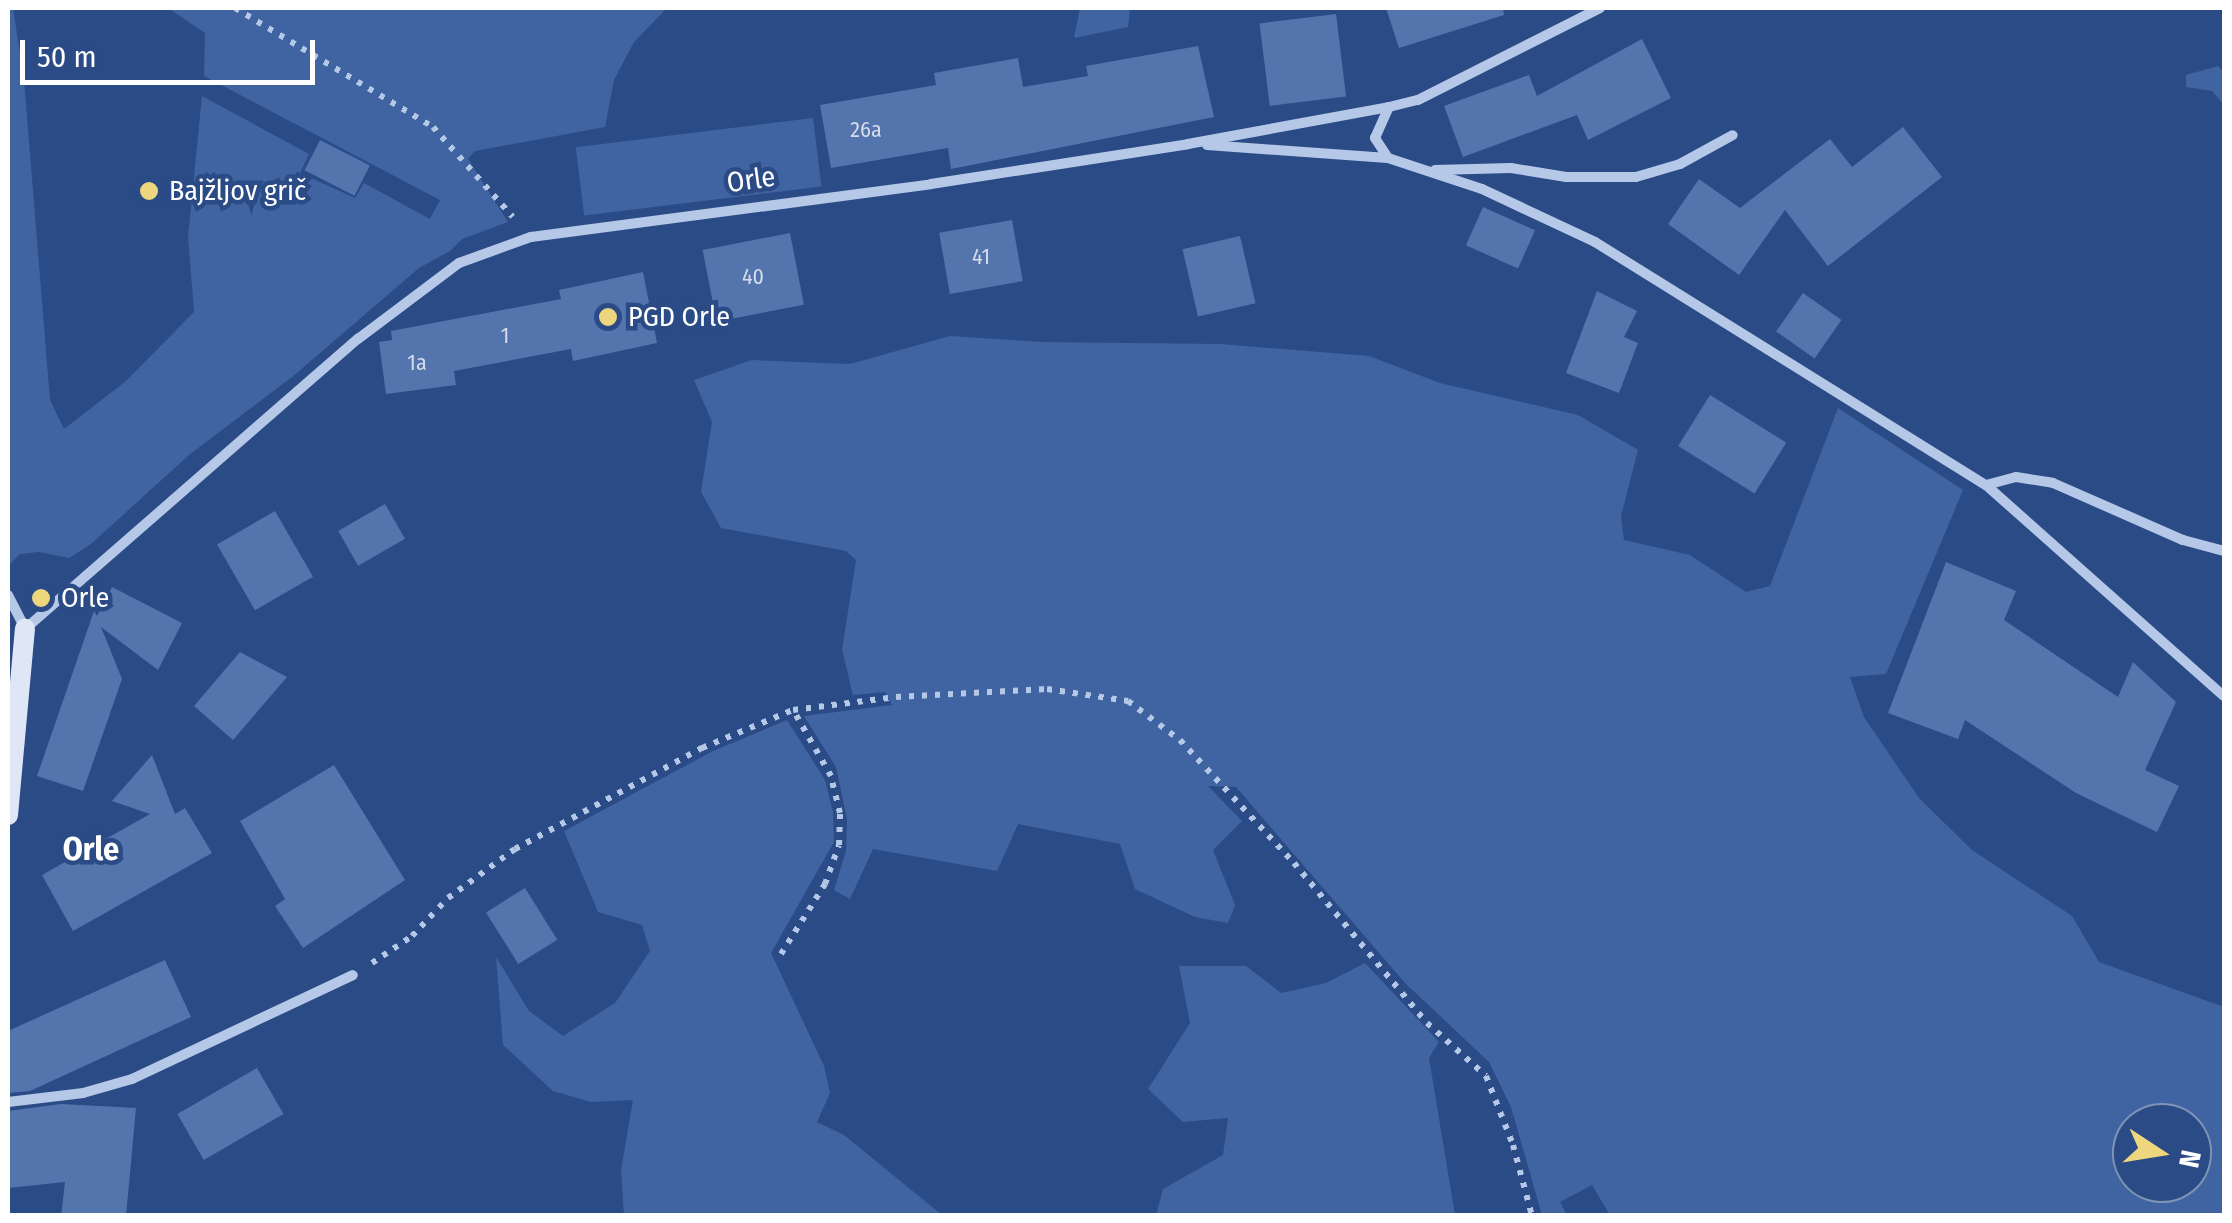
<!DOCTYPE html>
<meta charset="utf-8">
<style>
body{margin:0}
#map{position:relative;width:2232px;height:1223px;overflow:hidden;background:#2a4b85;font-family:"Fira Sans Condensed",sans-serif}
div>[style]{position:absolute}
[style*='--x']{left:calc(var(--x)*1px);top:calc(var(--y)*1px);width:calc(var(--w)*1px);rotate:calc(var(--a)*1deg)}
.green>*{inset:0;background:#4064a1;transform-origin:0 0}
.building>*{inset:0;background:#5374ac;transform-origin:0 0}
.path>*{height:6px;margin-top:-3px;transform-origin:0;background:repeating-linear-gradient(90deg,#b6c8e7 0 5px,transparent 0 13px)}
.street>*{height:10px;margin:-5px;padding:0 5px;transform-origin:5px;border-radius:5px;background:#b6c8e7}
.secondary>*{height:20px;margin:-10px;padding:0 10px;transform-origin:10px;border-radius:10px;background:#dfe7f7}
.dots>*{width:28px;height:28px;translate:-50% -50%;box-sizing:border-box;border:5px solid #2a4b85;border-radius:50%}
span{translate:-50% -50%;white-space:nowrap;text-align:center;line-height:1.15;-webkit-text-stroke:9px #2a4b85;paint-order:stroke}
.number-label{font-size:22px;color:#d4dcea}
.number-label span{-webkit-text-stroke-width:0}
.street-label{font-size:28px;color:#fff}
.poi-label{font-size:28px;color:#fff}
.left{translate:0 -50%;text-align:left}
.quarter-label{font-size:32px;color:#fff;font-weight:700}
.frame{position:absolute;inset:0;border:10px solid #fff;pointer-events:none}
.north{position:absolute;left:2112px;top:1103px;width:100px;height:100px;box-sizing:border-box;background:#2a4b85;border:2px solid #7f93b6;border-radius:50%;rotate:102deg;font-size:28px;font-weight:700;line-height:40px;text-align:center;color:#fff}
.north::after{content:'';display:block;margin:auto;width:35px;height:45px;background:#edd67e;clip-path:polygon(50% 0,100% 100%,50% 72%,0 100%)}
.scale{position:absolute;left:20px;top:40px;width:295px;height:45px;box-sizing:border-box;border:5px solid #fff;border-top:0;padding-left:12px;font-size:30px;line-height:35px;white-space:nowrap;color:#fff;-webkit-text-stroke:8px #2a4b85;paint-order:stroke}
</style>
<div id="map">
<div class="green">
<i style="clip-path:polygon(8px 8px,13px 8px,24px 80px,50px 400px,64px 429px,126px 381px,194px 312px,188px 237px,202px 96px,309px 154px,300px 173px,355px 198px,364px 183px,430px 219px,440px 200px,204px 76px,205px 33px,168px 8px,667px 8px,634px 42px,614px 80px,605px 127px,475px 151px,468px 159px,508px 222px,462px 239px,450px 251px,419px 268px,292px 377px,189px 455px,91px 544px,69px 558px,39px 552px,20px 554px,10px 564px)"></i>
<i style="clip-path:polygon(1080px 8px,1130px 8px,1128px 27px,1074px 38px)"></i>
<i style="clip-path:polygon(2218px 66px,2224px 72px,2224px 105px,2212px 91px,2186px 87px,2186px 75px)"></i>
<i style="left:813px;top:118px;width:69px;height:239px;rotate:83deg"></i>
<i style="clip-path:polygon(evenodd,950px 336px,1041px 342px,1220px 344px,1369px 356px,1440px 383px,1578px 415px,1638px 450px,1621px 516px,1624px 540px,1690px 555px,1746px 592px,1770px 586px,1838px 408px,1963px 490px,1886px 674px,1850px 677px,1864px 717px,1919px 798px,1972px 850px,2072px 916px,2099px 962px,2224px 1007px,2224px 1215px,1610px 1215px,1592px 1185px,1560px 1202px,1567px 1215px,1542px 1215px,1511px 1107px,1489px 1062px,1406px 984px,1236px 787px,1208px 786px,1242px 821px,1213px 850px,1235px 905px,1228px 923px,1195px 917px,1135px 889px,1120px 844px,1018px 824px,997px 871px,873px 849px,850px 899px,834px 890px,846px 851px,847px 819px,836px 767px,804px 716px,892px 705px,885px 692px,853px 695px,842px 650px,856px 560px,846px 551px,721px 528px,701px 492px,712px 422px,694px 380px,752px 360px,850px 364px,950px 336px,2132px 1123px,2192px 1123px,2192px 1183px,2132px 1183px,2132px 1123px)"></i>
<i style="clip-path:polygon(787px 720px,825px 780px,833px 812px,834px 842px,771px 953px,824px 1066px,830px 1093px,817px 1122px,844px 1135px,942px 1215px,624px 1215px,621px 1170px,633px 1100px,591px 1102px,553px 1091px,503px 1045px,496px 957px,529px 1011px,563px 1036px,615px 1003px,650px 951px,642px 925px,598px 912px,564px 831px,713px 751px)"></i>
<i style="clip-path:polygon(1365px 963px,1439px 1042px,1429px 1058px,1455px 1215px,1156px 1215px,1163px 1189px,1223px 1155px,1228px 1118px,1183px 1122px,1148px 1089px,1190px 1023px,1179px 966px,1246px 966px,1281px 993px,1326px 983px)"></i>
</div>
<div class="building">
<i style="clip-path:polygon(1386px 8px,1503px 8px,1504px 15px,1399px 48px)"></i>
<i style="left:1336px;top:14px;width:83px;height:77px;rotate:83deg"></i>
<i style="clip-path:polygon(1642px 39px,1671px 98px,1588px 140px,1577px 115px,1463px 157px,1444px 106px,1529px 75px,1537px 96px)"></i>
<i style="clip-path:polygon(1198px 46px,1214px 117px,951px 169px,948px 148px,831px 168px,820px 105px,936px 85px,934px 73px,1018px 58px,1023px 87px,1088px 76px,1086px 66px)"></i>
<i style="clip-path:polygon(1903px 127px,1942px 177px,1828px 266px,1785px 210px,1739px 275px,1668px 224px,1699px 179px,1740px 208px,1830px 139px,1852px 167px)"></i>
<i style="left:320px;top:140px;width:56px;height:34px;rotate:27deg"></i>
<i style="left:1483px;top:207px;width:57px;height:42px;rotate:24deg"></i>
<i style="left:1012px;top:220px;width:62px;height:74px;rotate:80deg"></i>
<i style="left:790px;top:233px;width:73px;height:89px;rotate:79deg"></i>
<i style="left:1240px;top:236px;width:69px;height:59px;rotate:77deg"></i>
<i style="clip-path:polygon(643px 272px,657px 343px,573px 361px,571px 349px,454px 371px,456px 385px,386px 394px,379px 342px,392px 340px,391px 331px,561px 299px,559px 290px)"></i>
<i style="clip-path:polygon(1597px 291px,1637px 311px,1624px 337px,1638px 343px,1619px 393px,1566px 373px)"></i>
<i style="left:1803px;top:293px;width:47px;height:47px;rotate:35deg"></i>
<i style="left:1710px;top:395px;width:90px;height:60px;rotate:32deg"></i>
<i style="left:385px;top:504px;width:40px;height:54px;rotate:60deg"></i>
<i style="left:275px;top:511px;width:76px;height:67px;rotate:60deg"></i>
<i style="clip-path:polygon(1946px 562px,2016px 591px,2004px 620px,2118px 697px,2133px 662px,2176px 702px,2145px 770px,2179px 786px,2157px 832px,2076px 793px,1965px 720px,1958px 739px,1888px 713px)"></i>
<i style="clip-path:polygon(112px 587px,182px 623px,158px 670px,101px 627px,122px 679px,83px 791px,37px 776px,94px 611px,97px 616px)"></i>
<i style="clip-path:polygon(240px 652px,287px 677px,233px 740px,194px 706px)"></i>
<i style="clip-path:polygon(152px 755px,175px 814px,185px 808px,212px 853px,73px 931px,42px 875px,150px 814px,112px 801px)"></i>
<i style="clip-path:polygon(334px 765px,405px 880px,303px 948px,275px 906px,285px 899px,240px 821px)"></i>
<i style="left:525px;top:888px;width:61px;height:46px;rotate:58deg"></i>
<i style="clip-path:polygon(165px 960px,191px 1017px,30px 1091px,8px 1093px,8px 1031px)"></i>
<i style="left:257px;top:1068px;width:53px;height:92px;rotate:60deg"></i>
<i style="clip-path:polygon(61px 1104px,136px 1108px,126px 1216px,61px 1216px,65px 1182px,8px 1188px,8px 1111px)"></i>
</div>
<div class="path">
<i style="--x:235;--y:8;--w:231;--a:31"></i>
<i style="--x:433;--y:127;--w:120;--a:48.4"></i>
<i style="--x:781;--y:954;--w:83;--a:-57.8"></i>
<i style="--x:825;--y:884;--w:41;--a:-70.3"></i>
<i style="--x:839;--y:845;--w:32;--a:-88"></i>
<i style="--x:840;--y:813;--w:38;--a:-104"></i>
<i style="--x:831;--y:776;--w:76;--a:-119.9"></i>
<i style="--x:372;--y:963;--w:48;--a:-34"></i>
<i style="--x:412;--y:936;--w:52;--a:-46.5"></i>
<i style="--x:448;--y:898;--w:83;--a:-36.2"></i>
<i style="--x:515;--y:849;--w:213;--a:-28.4"></i>
<i style="--x:702;--y:748;--w:99;--a:-22.7"></i>
<i style="--x:793;--y:710;--w:104;--a:-7.2"></i>
<i style="--x:896;--y:697;--w:151;--a:-3"></i>
<i style="--x:1047;--y:689;--w:82;--a:8.4"></i>
<i style="--x:1128;--y:701;--w:65;--a:36.9"></i>
<i style="--x:1180;--y:740;--w:168;--a:47.2"></i>
<i style="--x:1294;--y:863;--w:208;--a:50.3"></i>
<i style="--x:1427;--y:1023;--w:79;--a:41.9"></i>
<i style="--x:1486;--y:1076;--w:74;--a:68.6"></i>
<i style="--x:1513;--y:1145;--w:73;--a:75"></i>
</div>
<div class="street">
<i style="--x:1207;--y:145;--w:181;--a:4.1"></i>
<i style="--x:1388;--y:158;--w:99;--a:18.3"></i>
<i style="--x:1482;--y:189;--w:125;--a:25.1"></i>
<i style="--x:1595;--y:242;--w:460;--a:31.9"></i>
<i style="--x:1986;--y:485;--w:318;--a:41.6"></i>
<i style="--x:1388;--y:158;--w:24;--a:-123"></i>
<i style="--x:1375;--y:138;--w:34;--a:-66"></i>
<i style="--x:1435;--y:170;--w:76;--a:-1.5"></i>
<i style="--x:1511;--y:168;--w:56;--a:9.3"></i>
<i style="--x:1566;--y:177;--w:70;--a:0"></i>
<i style="--x:1636;--y:177;--w:46;--a:-16.5"></i>
<i style="--x:1680;--y:164;--w:60;--a:-28.7"></i>
<i style="--x:1986;--y:485;--w:31;--a:-15"></i>
<i style="--x:2016;--y:477;--w:37;--a:9"></i>
<i style="--x:2053;--y:483;--w:142;--a:23.7"></i>
<i style="--x:2183;--y:540;--w:42;--a:15"></i>
<i style="--x:8;--y:595;--w:38;--a:63"></i>
<i style="--x:25;--y:629;--w:442;--a:-41.1"></i>
<i style="--x:358;--y:339;--w:126;--a:-37"></i>
<i style="--x:459;--y:263;--w:77;--a:-19.9"></i>
<i style="--x:531;--y:237;--w:403;--a:-7.5"></i>
<i style="--x:931;--y:184;--w:260;--a:-8.8"></i>
<i style="--x:1188;--y:144;--w:204;--a:-10.4"></i>
<i style="--x:1389;--y:107;--w:30;--a:-14"></i>
<i style="--x:1418;--y:100;--w:204;--a:-26.8"></i>
<i style="--x:8;--y:1102;--w:76;--a:-6.8"></i>
<i style="--x:83;--y:1093;--w:51;--a:-15.9"></i>
<i style="--x:132;--y:1079;--w:244;--a:-25.2"></i>
</div>
<div class="secondary">
<i style="--x:8;--y:815;--w:187;--a:-84.8"></i>
</div>
<div class="dots">
<i style="left:149px;top:191px;background:#edd67e"></i>
<i style="left:608px;top:317px;background:#edd67e"></i>
<i style="left:41px;top:598px;background:#edd67e"></i>
</div>
<div class="number-label">
<span style="left:866px;top:130px">26a</span>
<span style="left:981px;top:257px">41</span>
<span style="left:753px;top:277px">40</span>
<span style="left:505px;top:336px">1</span>
<span style="left:417px;top:363px">1a</span>
</div>
<div class="street-label">
<span style="left:751px;top:180px;rotate:-8deg">Orle</span>
</div>
<div class="poi-label">
<span class="left" style="left:169px;top:191px">Bajžljov grič</span>
<span class="left" style="left:628px;top:317px">PGD Orle</span>
<span class="left" style="left:61px;top:598px">Orle</span>
</div>
<div class="quarter-label">
<span style="left:91px;top:849px">Orle</span>
</div>
<div class="frame"></div>
<div class="north">N</div>
<div class="scale">50 m</div>
</div>
